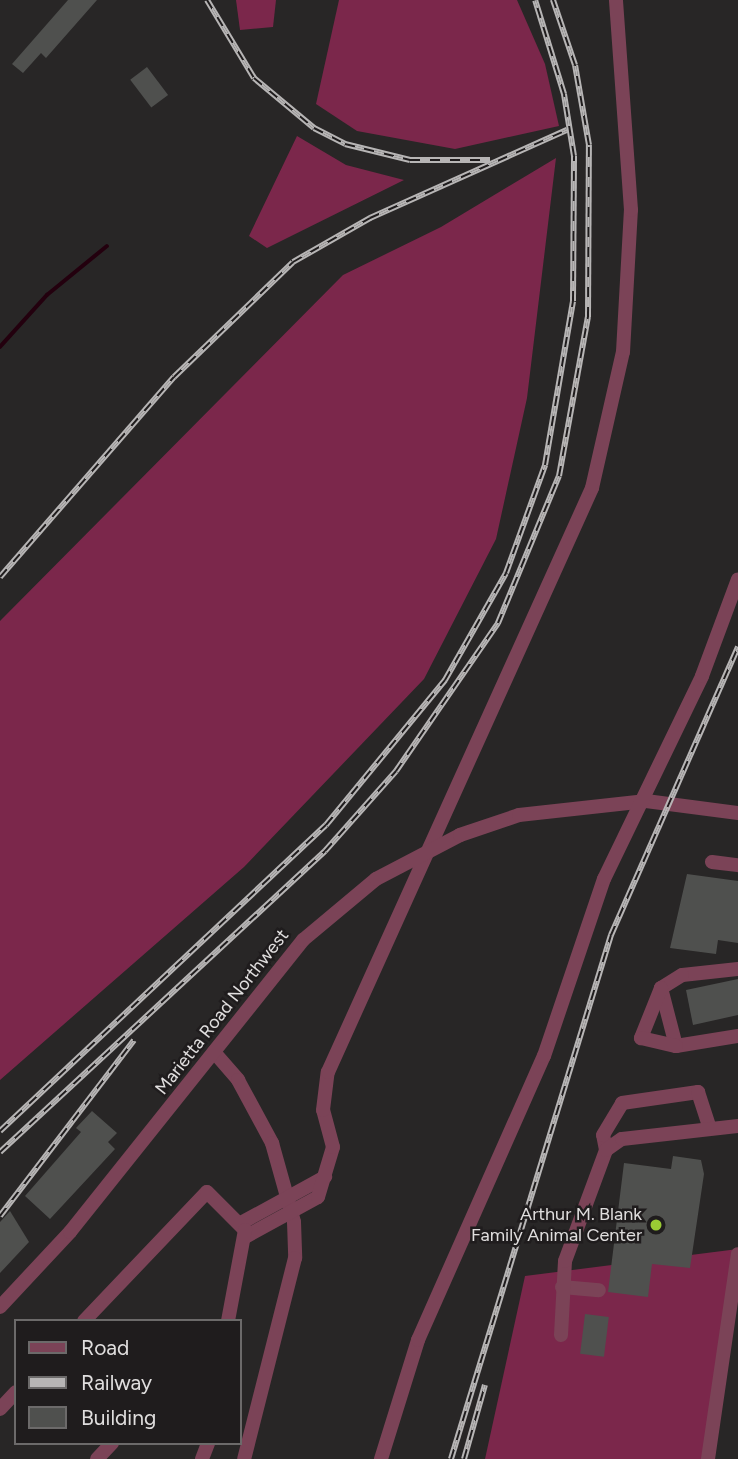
<!DOCTYPE html>
<style>
body{margin:0}
#map{position:relative;width:738px;height:1459px;overflow:hidden;background:#282626;font-family:Figtree,sans-serif}
div>[style]{position:absolute}
[style*='--x']{left:calc(var(--x)*1px);top:calc(var(--y)*1px);width:calc(var(--w)*1px);rotate:calc(var(--a)*1deg)}
.forest>*{inset:0;background:#7b274b}
.stream>*{height:3.5px;margin:-1.75px;padding:0 1.75px;transform-origin:1.75px;border-radius:1.75px;background:#23000e}
.building>*{inset:0;background:#4f504e;transform-origin:0 0}
.minor>*{height:14px;margin:-7px;padding:0 7px;transform-origin:7px;border-radius:7px;background:#7b4357}
.rail>*{height:6px;margin-top:-3px;transform-origin:0;background:repeating-linear-gradient(90deg,#1f1c1d 0 10px,#b7b5b5 0 20px);box-sizing:border-box;border-block:2px solid #b7b5b5}
.dots>*{width:19px;height:19px;translate:-50% -50%;box-sizing:border-box;border:4px solid #1f1c1d;border-radius:50%}
span{translate:-50% -50%;white-space:nowrap;text-align:center;line-height:1.15;-webkit-text-stroke:5px #1f1c1d;paint-order:stroke}
.street-label{font-size:18px;color:#e0dede}
.poi-label{font-size:18px;color:#e0dede}
.right{translate:-100% -50%;text-align:right}
.legend{position:absolute;left:14px;top:1319px;width:228px;height:126px;box-sizing:border-box;background:#1f1c1d;border:2px solid #6c6a6a;margin:0;padding:9px 12px;list-style:none;font-size:21px;color:#e0dede}
.legend li{display:flex;align-items:center;gap:14px;height:35px}
.legend b{width:35px;border:2px solid #6c6a6a}
</style>
<div id="map">
<div class="forest">
<i style="clip-path:polygon(236px 0,276px 0,273px 27px,240px 30px)"></i>
<i style="clip-path:polygon(339px 0,517px 0,545px 64px,559px 126px,455px 149px,357px 131px,316px 104px)"></i>
<i style="clip-path:polygon(297px 136px,346px 165px,404px 180px,267px 248px,249px 236px)"></i>
<i style="clip-path:polygon(556px 158px,527px 398px,496px 539px,424px 679px,244px 867px,0 1080px,0 621px,343px 275px,441px 227px)"></i>
<i style="clip-path:polygon(738px 1249px,707px 1459px,485px 1459px,525px 1276px)"></i>
</div>
<div class="stream">
<i style="--x:0;--y:347;--w:70;--a:-47.9"></i>
<i style="--x:47;--y:295;--w:77;--a:-39.2"></i>
</div>
<div class="building">
<i style="clip-path:polygon(68px 0,97px 0,46px 58px,41px 53px,23px 73px,12px 64px)"></i>
<i style="left:147px;top:67px;width:35px;height:21px;rotate:53deg"></i>
<i style="clip-path:polygon(687px 874px,738px 881px,738px 943px,718px 940px,716px 954px,670px 948px)"></i>
<i style="clip-path:polygon(738px 979px,738px 1015px,693px 1025px,686px 990px)"></i>
<i style="clip-path:polygon(92px 1111px,117px 1133px,108px 1142px,115px 1149px,50px 1219px,25px 1196px,81px 1132px,76px 1128px)"></i>
<i style="clip-path:polygon(673px 1156px,701px 1160px,704px 1174px,690px 1268px,652px 1264px,648px 1297px,608px 1292px,624px 1163px,671px 1169px)"></i>
<i style="clip-path:polygon(10px 1211px,29px 1242px,0 1273px,0 1222px)"></i>
<i style="left:585px;top:1314px;width:24px;height:40px;rotate:7deg"></i>
</div>
<div class="minor">
<i style="--x:712;--y:862;--w:26;--a:7"></i>
<i style="--x:738;--y:969;--w:56;--a:173.9"></i>
<i style="--x:682;--y:975;--w:25;--a:148"></i>
<i style="--x:661;--y:988;--w:60;--a:75.5"></i>
<i style="--x:676;--y:1046;--w:63;--a:-9.2"></i>
<i style="--x:661;--y:988;--w:54;--a:111.8"></i>
<i style="--x:641;--y:1038;--w:36;--a:13"></i>
<i style="--x:214;--y:1052;--w:37;--a:49"></i>
<i style="--x:238;--y:1080;--w:72;--a:61.6"></i>
<i style="--x:272;--y:1143;--w:82;--a:74.4"></i>
<i style="--x:294;--y:1222;--w:36;--a:88"></i>
<i style="--x:295;--y:1258;--w:207;--a:104.2"></i>
<i style="--x:606;--y:1150;--w:15;--a:-101"></i>
<i style="--x:603;--y:1135;--w:37;--a:-59"></i>
<i style="--x:622;--y:1103;--w:77;--a:-8.2"></i>
<i style="--x:698;--y:1092;--w:35;--a:72"></i>
<i style="--x:241;--y:1223;--w:96;--a:-28.7"></i>
<i style="--x:245;--y:1237;--w:83;--a:-28.7"></i>
<i style="--x:318;--y:1197;--w:52;--a:-73.3"></i>
<i style="--x:333;--y:1147;--w:38;--a:-105"></i>
<i style="--x:323;--y:1110;--w:38;--a:-83"></i>
<i style="--x:328;--y:1072;--w:641;--a:-65.67"></i>
<i style="--x:592;--y:488;--w:139;--a:-77.2"></i>
<i style="--x:623;--y:352;--w:142;--a:-86.8"></i>
<i style="--x:631;--y:210;--w:211;--a:-94.1"></i>
<i style="--x:562;--y:1287;--w:37;--a:5"></i>
<i style="--x:0;--y:1307;--w:103;--a:-47"></i>
<i style="--x:70;--y:1232;--w:374;--a:-51.4"></i>
<i style="--x:303;--y:940;--w:95;--a:-39.9"></i>
<i style="--x:376;--y:879;--w:95;--a:-27.6"></i>
<i style="--x:460;--y:835;--w:62;--a:-18.7"></i>
<i style="--x:519;--y:815;--w:128;--a:-6.3"></i>
<i style="--x:646;--y:801;--w:93;--a:7.4"></i>
<i style="--x:84;--y:1321;--w:178;--a:-46.4"></i>
<i style="--x:207;--y:1192;--w:54;--a:45"></i>
<i style="--x:245;--y:1230;--w:93;--a:100.6"></i>
<i style="--x:561;--y:1335;--w:74;--a:-86.9"></i>
<i style="--x:565;--y:1261;--w:118;--a:-69.7"></i>
<i style="--x:606;--y:1150;--w:19;--a:-35"></i>
<i style="--x:622;--y:1139;--w:117;--a:-6.4"></i>
<i style="--x:0;--y:1409;--w:23;--a:-47"></i>
<i style="--x:97;--y:1459;--w:22;--a:-47"></i>
<i style="--x:202;--y:1459;--w:17;--a:-69"></i>
<i style="--x:381;--y:1459;--w:125;--a:-72.7"></i>
<i style="--x:418;--y:1340;--w:311;--a:-66.1"></i>
<i style="--x:544;--y:1056;--w:187;--a:-71.3"></i>
<i style="--x:604;--y:879;--w:225;--a:-64.2"></i>
<i style="--x:702;--y:676;--w:103;--a:-69.6"></i>
<i style="--x:708;--y:1459;--w:207;--a:-81.7"></i>
</div>
<div class="rail">
<i style="--x:207;--y:0;--w:91;--a:58.9"></i>
<i style="--x:254;--y:78;--w:78;--a:39.8"></i>
<i style="--x:314;--y:128;--w:35;--a:27"></i>
<i style="--x:345;--y:144;--w:67;--a:13.8"></i>
<i style="--x:410;--y:160;--w:80;--a:0"></i>
<i style="--x:0;--y:577;--w:265;--a:-49"></i>
<i style="--x:174;--y:377;--w:165;--a:-44"></i>
<i style="--x:293;--y:262;--w:89;--a:-29.7"></i>
<i style="--x:370;--y:218;--w:216;--a:-24.1"></i>
<i style="--x:0;--y:1131;--w:447;--a:-43.2"></i>
<i style="--x:326;--y:825;--w:188;--a:-50.6"></i>
<i style="--x:445;--y:680;--w:123;--a:-60.3"></i>
<i style="--x:506;--y:573;--w:115;--a:-70.1"></i>
<i style="--x:545;--y:465;--w:166;--a:-80.3"></i>
<i style="--x:573;--y:301;--w:145;--a:-89.6"></i>
<i style="--x:574;--y:156;--w:63;--a:-99.2"></i>
<i style="--x:564;--y:94;--w:98;--a:-107.1"></i>
<i style="--x:0;--y:1152;--w:443;--a:-42.8"></i>
<i style="--x:325;--y:851;--w:107;--a:-48.4"></i>
<i style="--x:396;--y:771;--w:180;--a:-55.4"></i>
<i style="--x:498;--y:623;--w:159;--a:-67.5"></i>
<i style="--x:559;--y:476;--w:162;--a:-79.7"></i>
<i style="--x:588;--y:317;--w:172;--a:-89.7"></i>
<i style="--x:589;--y:145;--w:81;--a:-99.9"></i>
<i style="--x:575;--y:65;--w:69;--a:-108.7"></i>
<i style="--x:0;--y:1216;--w:221;--a:-52.7"></i>
<i style="--x:451;--y:1459;--w:548;--a:-73.02"></i>
<i style="--x:611;--y:935;--w:315;--a:-66.2"></i>
<i style="--x:464;--y:1459;--w:77;--a:-74.2"></i>
</div>
<div class="dots">
<i style="left:656px;top:1225px;background:#9acb34"></i>
</div>
<div class="street-label">
<span style="left:222px;top:1012px;rotate:-52deg">Marietta Road Northwest</span>
</div>
<div class="poi-label">
<span class="right" style="left:642px;top:1225px">Arthur M. Blank<br>Family Animal Center</span>
</div>
<ul class="legend">
<li><b style="height:9px;background:#7b4357"></b>Road</li>
<li><b style="height:9px;background:#b7b5b5"></b>Railway</li>
<li><b style="height:19px;background:#4f504e"></b>Building</li>
</ul>
</div>
